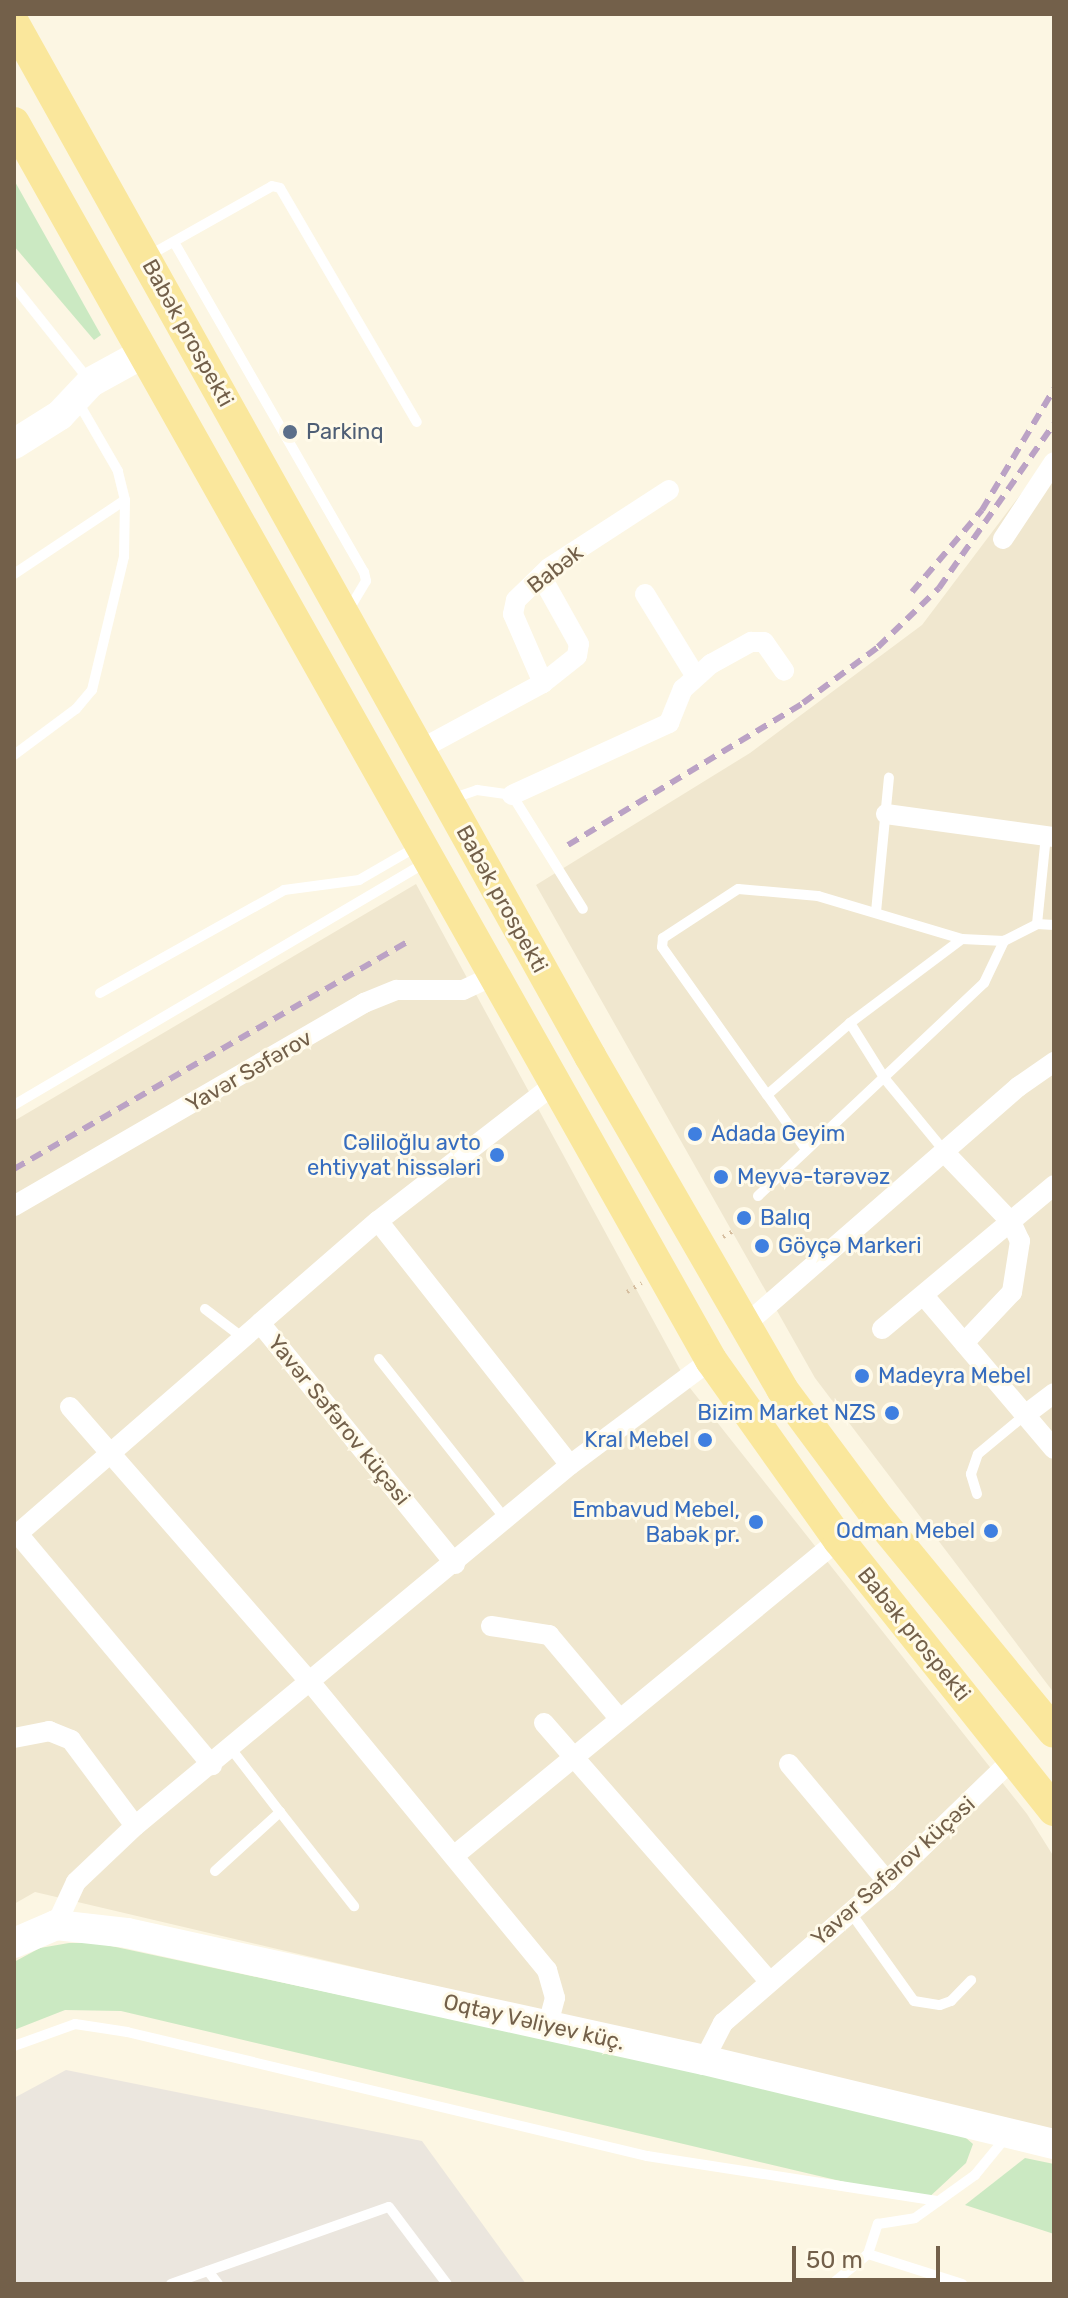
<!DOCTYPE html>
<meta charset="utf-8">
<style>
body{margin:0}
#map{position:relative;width:1068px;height:2298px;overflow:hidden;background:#fcf6e3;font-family:Rubik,sans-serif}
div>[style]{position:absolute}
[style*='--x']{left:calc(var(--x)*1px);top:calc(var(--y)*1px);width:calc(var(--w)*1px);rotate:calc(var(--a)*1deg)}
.residential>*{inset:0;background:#f0e7cf}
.industrial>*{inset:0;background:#ebe6de}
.green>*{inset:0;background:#cbe9c2}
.path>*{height:4px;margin-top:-2px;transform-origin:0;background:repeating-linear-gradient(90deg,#d5bd9e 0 2px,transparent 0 8px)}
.lane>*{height:10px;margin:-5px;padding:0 5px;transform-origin:5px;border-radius:5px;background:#fff}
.street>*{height:20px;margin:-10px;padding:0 10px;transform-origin:10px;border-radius:10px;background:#fff}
.secondary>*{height:30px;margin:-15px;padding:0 15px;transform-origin:15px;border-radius:15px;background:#fff}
.primary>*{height:32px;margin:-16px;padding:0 16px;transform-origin:16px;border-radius:16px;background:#fae79c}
.rail>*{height:6px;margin-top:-3px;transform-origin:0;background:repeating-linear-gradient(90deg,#bba2c5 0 12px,transparent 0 20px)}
.dots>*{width:22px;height:22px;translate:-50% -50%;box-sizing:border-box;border:4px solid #fffae9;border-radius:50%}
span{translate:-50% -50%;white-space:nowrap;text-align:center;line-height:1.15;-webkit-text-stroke:6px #fffae9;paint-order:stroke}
.street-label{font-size:22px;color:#73604a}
.service-label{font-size:22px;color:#4e5e75}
.left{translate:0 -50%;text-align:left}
.shop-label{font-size:22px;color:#366cbe}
.right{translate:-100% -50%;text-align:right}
.frame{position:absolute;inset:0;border:16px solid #73604a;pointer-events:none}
.scale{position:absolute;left:792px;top:2246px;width:148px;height:36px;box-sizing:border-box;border:4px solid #73604a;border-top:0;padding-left:10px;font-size:24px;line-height:28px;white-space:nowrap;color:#73604a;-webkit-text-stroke:6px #fffae9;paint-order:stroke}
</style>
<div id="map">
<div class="residential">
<i style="clip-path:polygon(1054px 450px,1054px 1693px,815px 1378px,536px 885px,750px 753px,922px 625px)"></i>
<i style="clip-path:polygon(416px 884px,690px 1388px,1027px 1814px,1054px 1857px,1054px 2132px,35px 1892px,14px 1904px,14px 1121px)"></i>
</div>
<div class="industrial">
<i style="clip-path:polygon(66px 2070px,422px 2141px,526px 2284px,14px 2284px,14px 2098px)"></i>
</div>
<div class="green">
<i style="clip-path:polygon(14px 180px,101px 335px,94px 340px,14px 246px)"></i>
<i style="clip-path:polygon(69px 1943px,97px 1943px,951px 2125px,973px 2144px,966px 2163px,925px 2201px,121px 2011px,65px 2010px,14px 2030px,14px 1962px,40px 1948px)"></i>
<i style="clip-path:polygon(1025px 2158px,1054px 2164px,1054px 2234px,965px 2205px)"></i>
</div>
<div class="path">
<i style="--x:723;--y:1237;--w:14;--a:-30"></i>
<i style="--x:627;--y:1292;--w:17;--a:-31"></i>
</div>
<div class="lane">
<i style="--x:174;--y:242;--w:381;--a:60.1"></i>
<i style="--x:364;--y:572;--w:9;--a:77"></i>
<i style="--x:366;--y:581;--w:35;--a:121"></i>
<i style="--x:148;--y:256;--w:142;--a:-29.4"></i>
<i style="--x:272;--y:186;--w:8;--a:14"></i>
<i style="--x:280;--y:188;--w:271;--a:59.7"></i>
<i style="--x:14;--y:286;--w:120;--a:51.4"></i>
<i style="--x:14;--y:574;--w:133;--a:-33.7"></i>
<i style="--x:14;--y:755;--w:77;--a:-36.6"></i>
<i style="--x:76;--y:709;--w:25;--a:-50"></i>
<i style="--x:92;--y:690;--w:137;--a:-76.5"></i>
<i style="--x:124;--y:557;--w:57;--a:-89"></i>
<i style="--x:125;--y:500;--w:30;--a:-104"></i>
<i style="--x:118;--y:471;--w:80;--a:-120.1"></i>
<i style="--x:451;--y:799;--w:28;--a:-19"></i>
<i style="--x:477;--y:790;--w:35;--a:8"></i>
<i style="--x:512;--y:795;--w:134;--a:58.1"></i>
<i style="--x:876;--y:912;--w:135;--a:-84.5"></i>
<i style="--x:1037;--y:924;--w:88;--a:-84.2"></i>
<i style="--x:1004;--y:941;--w:37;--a:-27"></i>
<i style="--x:1037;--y:924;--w:17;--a:3"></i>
<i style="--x:100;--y:993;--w:211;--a:-29.2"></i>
<i style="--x:284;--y:890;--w:76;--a:-7.6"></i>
<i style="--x:359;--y:880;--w:68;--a:-30"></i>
<i style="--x:850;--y:1023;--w:66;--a:58"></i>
<i style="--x:885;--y:1079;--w:96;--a:50.5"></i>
<i style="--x:767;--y:1095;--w:110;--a:-40.9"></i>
<i style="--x:850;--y:1023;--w:140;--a:-36.9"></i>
<i style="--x:14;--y:1105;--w:479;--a:-30.5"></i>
<i style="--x:758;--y:1196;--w:311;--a:-43.3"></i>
<i style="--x:984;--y:983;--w:47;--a:-64.5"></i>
<i style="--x:1004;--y:941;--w:42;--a:-177.3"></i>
<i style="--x:962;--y:939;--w:150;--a:-163.4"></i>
<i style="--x:818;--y:896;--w:80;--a:-175"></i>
<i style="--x:738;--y:889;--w:90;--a:146.8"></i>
<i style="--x:663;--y:938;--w:9;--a:96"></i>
<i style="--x:662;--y:947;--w:249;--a:54.6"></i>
<i style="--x:205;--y:1309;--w:48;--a:37.3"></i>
<i style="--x:379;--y:1359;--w:205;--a:51.7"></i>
<i style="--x:977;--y:1494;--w:21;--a:-107"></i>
<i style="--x:971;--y:1474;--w:21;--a:-71"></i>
<i style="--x:978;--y:1454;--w:61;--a:-39.7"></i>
<i style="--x:232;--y:1750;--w:78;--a:52.3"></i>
<i style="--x:215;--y:1871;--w:88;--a:-42.2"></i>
<i style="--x:280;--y:1812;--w:120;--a:51.8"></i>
<i style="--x:851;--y:1913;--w:108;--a:54.4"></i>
<i style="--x:914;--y:2001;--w:26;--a:9"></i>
<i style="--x:940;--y:2005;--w:12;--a:-20"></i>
<i style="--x:951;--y:2001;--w:29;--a:-46"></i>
<i style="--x:14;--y:2046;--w:65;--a:-19.8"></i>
<i style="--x:75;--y:2024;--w:53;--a:8.7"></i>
<i style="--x:127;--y:2032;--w:535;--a:13.41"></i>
<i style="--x:647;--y:2156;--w:295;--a:8.8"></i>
<i style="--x:868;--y:2254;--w:99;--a:17.7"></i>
<i style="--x:208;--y:2271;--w:16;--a:52"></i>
<i style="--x:171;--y:2284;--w:231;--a:-19.5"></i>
<i style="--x:389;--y:2207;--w:96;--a:53"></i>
<i style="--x:832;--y:2284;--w:47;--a:-39.8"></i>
<i style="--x:868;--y:2254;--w:32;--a:-72"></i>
<i style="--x:878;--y:2224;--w:37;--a:-9"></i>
<i style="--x:915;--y:2218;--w:74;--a:-35.6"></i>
<i style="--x:975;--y:2175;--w:50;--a:-50.6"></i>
</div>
<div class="street">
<i style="--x:1003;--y:539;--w:92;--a:-56.5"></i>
<i style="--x:645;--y:594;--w:97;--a:58.4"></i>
<i style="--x:543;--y:683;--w:75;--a:-113.5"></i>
<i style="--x:513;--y:614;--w:14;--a:-78"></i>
<i style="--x:516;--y:600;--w:46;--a:-44.1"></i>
<i style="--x:549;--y:568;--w:143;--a:-33"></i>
<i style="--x:419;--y:750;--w:141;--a:-28.4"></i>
<i style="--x:543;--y:683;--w:43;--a:-38.5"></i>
<i style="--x:577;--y:656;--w:12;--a:-81"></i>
<i style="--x:579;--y:644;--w:78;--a:-119.2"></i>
<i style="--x:512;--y:795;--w:173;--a:-24.6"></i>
<i style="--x:669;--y:723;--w:37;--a:-68"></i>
<i style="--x:683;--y:689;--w:38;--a:-42"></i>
<i style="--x:711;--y:664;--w:46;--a:-28.8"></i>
<i style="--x:751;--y:642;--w:13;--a:0"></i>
<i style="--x:764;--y:642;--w:35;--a:55"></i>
<i style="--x:886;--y:814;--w:170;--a:7.8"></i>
<i style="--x:946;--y:1154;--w:94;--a:46.3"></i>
<i style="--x:1011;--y:1222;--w:21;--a:65"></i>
<i style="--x:1020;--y:1241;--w:52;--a:98.9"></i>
<i style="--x:1012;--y:1292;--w:70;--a:133.3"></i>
<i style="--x:14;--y:1206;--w:405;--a:-30.1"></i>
<i style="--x:364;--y:1003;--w:35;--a:-22"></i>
<i style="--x:397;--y:990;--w:66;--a:0"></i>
<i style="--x:463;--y:990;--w:35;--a:-25"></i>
<i style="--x:378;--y:1221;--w:310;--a:51.8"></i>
<i style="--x:925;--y:1297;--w:199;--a:49.7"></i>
<i style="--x:260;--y:1323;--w:310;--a:51"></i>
<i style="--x:744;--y:1326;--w:364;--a:-41.1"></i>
<i style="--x:1018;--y:1087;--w:44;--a:-34.8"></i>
<i style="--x:882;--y:1329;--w:224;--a:-39.9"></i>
<i style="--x:70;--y:1407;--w:366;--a:48.9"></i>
<i style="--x:311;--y:1683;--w:372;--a:50.6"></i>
<i style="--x:547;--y:1970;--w:29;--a:74"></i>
<i style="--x:555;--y:1998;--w:27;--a:105"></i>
<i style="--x:1025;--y:1415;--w:36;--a:-37"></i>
<i style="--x:18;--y:1534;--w:302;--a:50"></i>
<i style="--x:14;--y:1537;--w:482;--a:-41"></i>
<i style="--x:378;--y:1221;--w:225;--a:-37.8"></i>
<i style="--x:491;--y:1626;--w:59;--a:8.8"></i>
<i style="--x:549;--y:1635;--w:109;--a:49.9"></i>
<i style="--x:544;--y:1723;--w:342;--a:48.9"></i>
<i style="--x:14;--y:1738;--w:36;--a:-11"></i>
<i style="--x:49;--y:1731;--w:24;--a:22"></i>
<i style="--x:71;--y:1740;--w:107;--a:53.3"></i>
<i style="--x:789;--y:1764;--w:153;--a:50.1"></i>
<i style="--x:455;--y:1855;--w:497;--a:-39.4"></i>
<i style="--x:56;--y:1925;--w:47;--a:-65.1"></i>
<i style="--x:76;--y:1882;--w:81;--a:-43.5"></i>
<i style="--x:135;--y:1826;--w:565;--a:-39.69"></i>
<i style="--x:570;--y:1465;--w:176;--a:-36.7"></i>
<i style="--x:704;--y:2060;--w:42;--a:-62.8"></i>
<i style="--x:723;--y:2023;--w:217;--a:-40.9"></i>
<i style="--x:887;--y:1881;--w:177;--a:-44.1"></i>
</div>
<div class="secondary">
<i style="--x:14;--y:444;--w:54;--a:-32.2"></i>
<i style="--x:60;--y:415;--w:45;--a:-46.8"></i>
<i style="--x:91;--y:382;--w:60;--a:-28.7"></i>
<i style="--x:14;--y:1943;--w:46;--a:-23.2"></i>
<i style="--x:56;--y:1925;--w:71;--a:6.4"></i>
<i style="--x:127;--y:1933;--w:591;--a:12.41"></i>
<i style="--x:704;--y:2060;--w:360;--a:13.5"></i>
</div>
<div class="primary">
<i style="--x:14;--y:24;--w:1182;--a:60.83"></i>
<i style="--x:590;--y:1056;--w:384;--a:60"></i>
<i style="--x:782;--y:1389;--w:154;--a:53.4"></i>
<i style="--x:874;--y:1513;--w:283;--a:50.6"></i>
<i style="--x:14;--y:123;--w:1420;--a:60.6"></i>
<i style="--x:711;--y:1360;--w:221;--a:54.6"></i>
<i style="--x:839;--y:1540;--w:345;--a:51.5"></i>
</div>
<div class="rail">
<i style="--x:912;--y:592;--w:108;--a:-49.5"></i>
<i style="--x:982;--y:510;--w:141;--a:-59.2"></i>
<i style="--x:568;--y:845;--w:275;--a:-31.1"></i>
<i style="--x:803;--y:703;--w:94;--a:-36.7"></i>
<i style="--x:878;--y:647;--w:85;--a:-44"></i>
<i style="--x:939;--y:588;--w:200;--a:-55"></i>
<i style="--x:14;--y:1169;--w:454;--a:-30"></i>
</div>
<div class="dots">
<i style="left:290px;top:432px;background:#5c6f8a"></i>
<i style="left:695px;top:1134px;background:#3f7fe0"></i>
<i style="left:497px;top:1155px;background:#3f7fe0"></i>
<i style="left:721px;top:1177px;background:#3f7fe0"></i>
<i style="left:744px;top:1218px;background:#3f7fe0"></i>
<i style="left:762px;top:1246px;background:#3f7fe0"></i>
<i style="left:862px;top:1376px;background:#3f7fe0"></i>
<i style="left:892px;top:1413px;background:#3f7fe0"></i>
<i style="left:705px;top:1440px;background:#3f7fe0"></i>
<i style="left:756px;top:1522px;background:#3f7fe0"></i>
<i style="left:991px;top:1531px;background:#3f7fe0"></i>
</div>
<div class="street-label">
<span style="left:188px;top:333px;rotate:61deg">Babək prospekti</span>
<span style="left:555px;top:569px;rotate:-38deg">Babək</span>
<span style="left:502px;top:899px;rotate:61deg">Babək prospekti</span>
<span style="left:249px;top:1071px;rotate:-30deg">Yavər Səfərov</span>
<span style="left:339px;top:1420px;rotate:51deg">Yavər Səfərov küçəsi</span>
<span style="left:914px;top:1634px;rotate:51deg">Babək prospekti</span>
<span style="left:893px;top:1871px;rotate:-42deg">Yavər Səfərov küçəsi</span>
<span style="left:534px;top:2022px;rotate:13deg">Oqtay Vəliyev küç.</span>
</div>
<div class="service-label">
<span class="left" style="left:306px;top:432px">Parkinq</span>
</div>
<div class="shop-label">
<span class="left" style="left:711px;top:1134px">Adada Geyim</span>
<span class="right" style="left:481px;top:1155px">Cəliloğlu avto<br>ehtiyyat hissələri</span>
<span class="left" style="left:737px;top:1177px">Meyvə-tərəvəz</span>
<span class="left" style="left:760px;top:1218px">Balıq</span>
<span class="left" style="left:778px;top:1246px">Göyçə Markeri</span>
<span class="left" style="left:878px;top:1376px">Madeyra Mebel</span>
<span class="right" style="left:876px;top:1413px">Bizim Market NZS</span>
<span class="right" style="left:689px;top:1440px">Kral Mebel</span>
<span class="right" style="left:740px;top:1522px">Embavud Mebel,<br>Babək pr.</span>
<span class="right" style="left:975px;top:1531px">Odman Mebel</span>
</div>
<div class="frame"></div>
<div class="scale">50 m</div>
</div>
